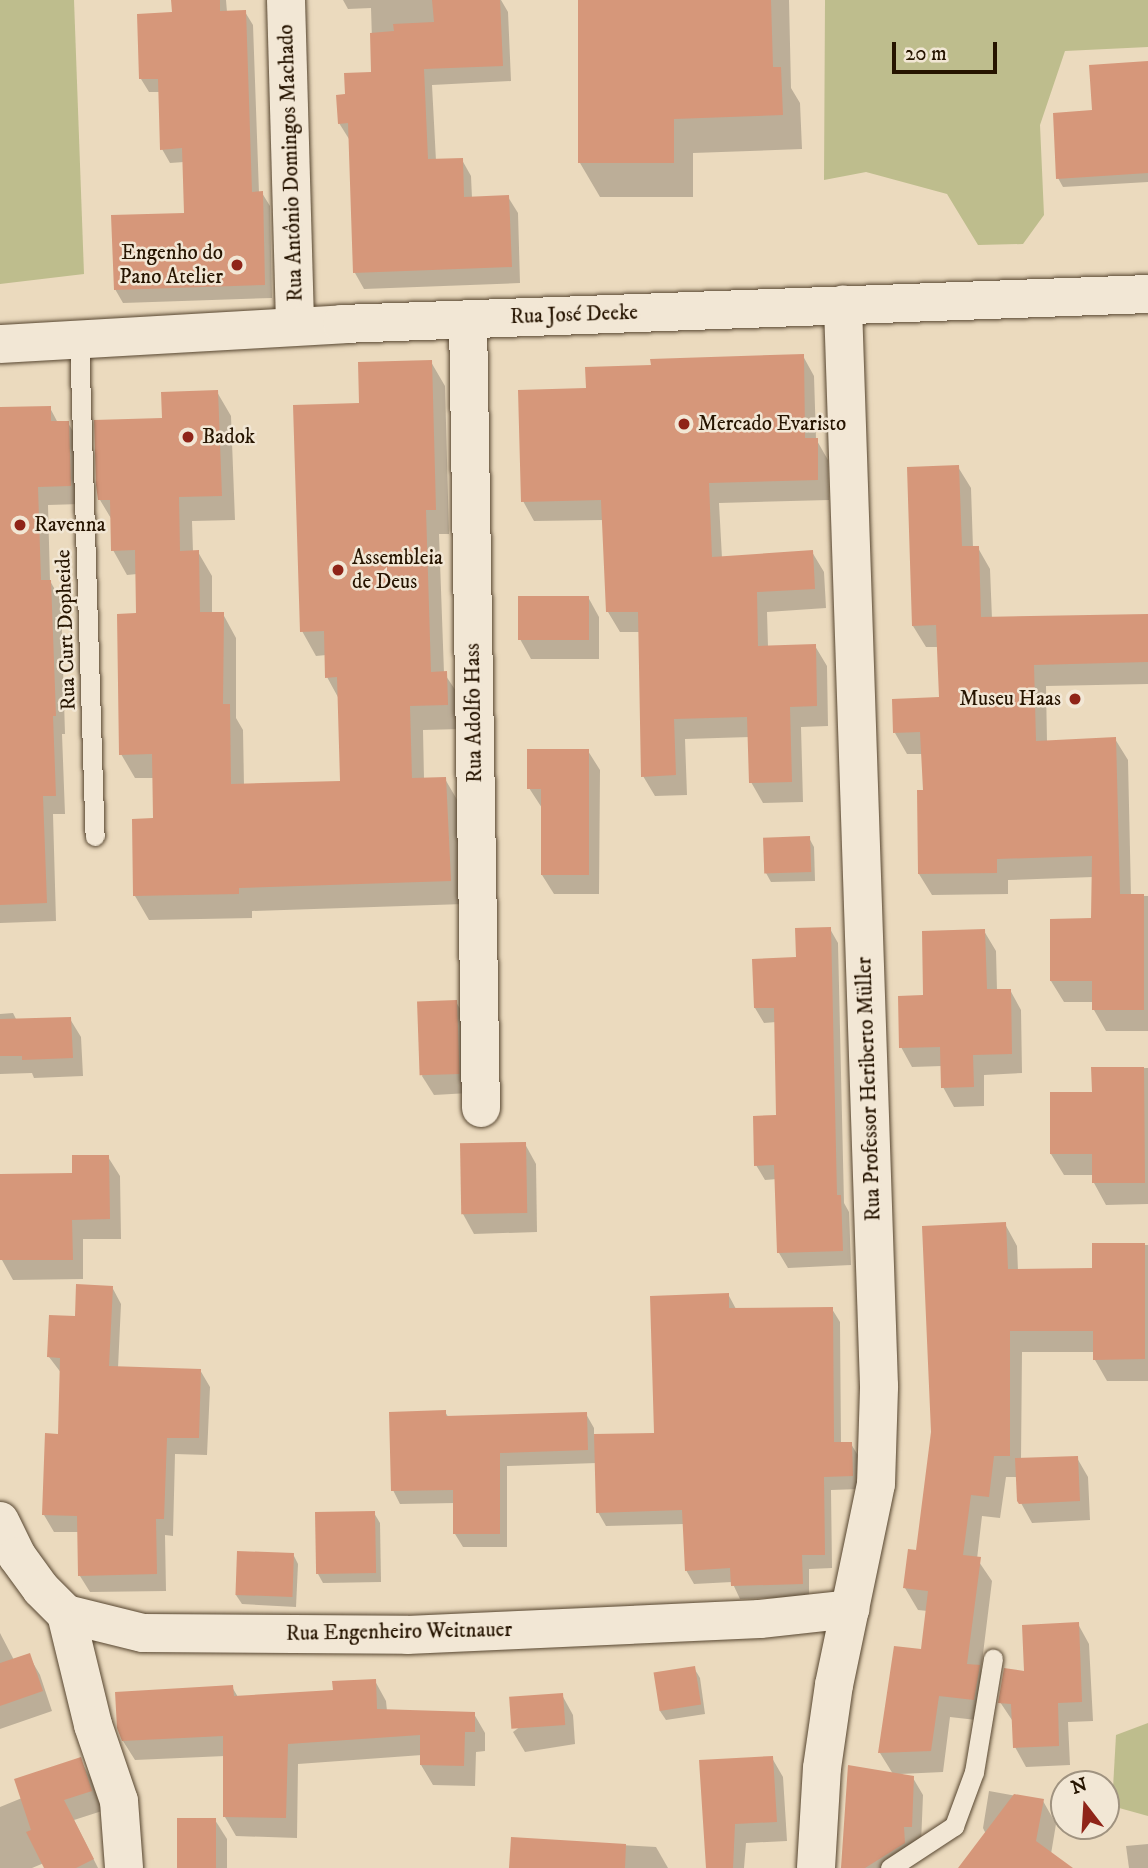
<!DOCTYPE html>
<meta charset="utf-8">
<style>
body{margin:0}
#map{position:relative;width:1148px;height:1868px;overflow:hidden;background:#ebdabe;font-family:"IM FELL DW Pica",serif}
div>[style]{position:absolute}
[style*='--x']{left:calc(var(--x)*1px);top:calc(var(--y)*1px);width:calc(var(--w)*1px);rotate:calc(var(--a)*1deg)}
.green>*{inset:0;background:#bebd8d}
.shadow>*{inset:0;background:#0003}
.building>*{inset:0;background:#d6977a;transform-origin:0 0}
.roads{filter:drop-shadow(0 0 2px #574630) drop-shadow(0 0 2px #574630)}
.lane>*{height:19px;margin:-9.5px;padding:0 9.5px;transform-origin:9.5px;border-radius:9.5px;background:#f2e7d5}
.street>*{height:38px;margin:-19px;padding:0 19px;transform-origin:19px;border-radius:19px;background:#f2e7d5}
.secondary>*{height:38px;margin:-19px;padding:0 19px;transform-origin:19px;border-radius:19px;background:#f2e7d5}
.dots>*{width:19px;height:19px;translate:-50% -50%;box-sizing:border-box;border:4px solid #f2e7d5;border-radius:50%}
span{translate:-50% -50%;white-space:nowrap;text-align:center;line-height:1.15;-webkit-text-stroke:5px #f2e7d5;paint-order:stroke}
.street-label{font-size:21px;color:#261400}
.poi-label{font-size:21px;color:#261400}
.right{translate:-100% -50%;text-align:right}
.left{translate:0 -50%;text-align:left}
.north{position:absolute;left:1050px;top:1770px;width:70px;height:70px;box-sizing:border-box;background:#f2e7d5;border:2px solid #a09380;border-radius:50%;rotate:343deg;font-size:19px;font-weight:700;line-height:28px;text-align:center;color:#261400}
.north::after{content:'';display:block;margin:auto;width:24px;height:32px;background:#8f2418;clip-path:polygon(50% 0,100% 100%,50% 72%,0 100%)}
.scale{position:absolute;left:892px;top:42px;width:105px;height:32px;box-sizing:border-box;border:4px solid #261400;border-top:0;padding-left:9px;font-size:21px;line-height:24px;white-space:nowrap;color:#261400;-webkit-text-stroke:5px #f2e7d5;paint-order:stroke}
</style>
<div id="map">
<div class="green">
<i style="clip-path:polygon(0 0,74px 0,84px 274px,0 284px)"></i>
<i style="clip-path:polygon(825px 0,1148px 0,1148px 47px,1065px 51px,1040px 125px,1044px 215px,1023px 244px,978px 245px,947px 194px,866px 172px,824px 180px)"></i>
<i style="clip-path:polygon(1148px 1723px,1148px 1816px,1112px 1806px,1116px 1735px)"></i>
</div>
<div class="shadow">
<i style="clip-path:polygon(173px 0,226px 0,227px 12px,245px 12px,253px 25px,259px 193px,262px 193px,270px 206px,272px 298px,123px 303px,115px 289px,186px 215px,184px 162px,170px 163px,162px 149px,160px 92px,149px 92px,141px 79px,174px 14px)"></i>
<i style="clip-path:polygon(343px 0,501px 0,508px 12px,511px 81px,432px 85px,436px 161px,462px 160px,471px 176px,472px 198px,508px 197px,518px 213px,520px 283px,364px 289px,355px 273px,349px 139px,339px 123px,347px 96px,373px 73px,371px 8px,348px 9px)"></i>
<i style="clip-path:polygon(580px 0,789px 0,791px 88px,800px 103px,802px 149px,693px 153px,693px 197px,600px 197px,580px 163px)"></i>
<i style="clip-path:polygon(1148px 63px,1148px 182px,1063px 187px,1058px 178px)"></i>
<i style="clip-path:polygon(803px 356px,814px 376px,816px 439px,828px 460px,829px 500px,719px 503px,722px 558px,812px 552px,824px 572px,826px 608px,767px 612px,768px 647px,815px 646px,827px 666px,828px 726px,801px 727px,803px 802px,763px 803px,751px 782px,750px 737px,685px 739px,687px 795px,655px 796px,643px 776px,640px 632px,620px 632px,608px 612px,604px 520px,534px 521px,523px 501px,588px 390px,652px 367px)"></i>
<i style="clip-path:polygon(431px 362px,445px 386px,449px 534px,439px 534px,444px 673px,460px 697px,461px 729px,423px 730px,424px 779px,445px 779px,459px 803px,464px 904px,252px 911px,252px 918px,149px 920px,135px 896px,155px 820px,154px 778px,135px 778px,121px 754px,138px 615px,137px 574px,127px 575px,113px 550px,112px 520px,100px 500px,163px 420px,217px 392px,231px 416px,235px 520px,192px 521px,193px 552px,198px 552px,212px 576px,212px 614px,223px 614px,236px 638px,236px 718px,243px 730px,244px 786px,342px 782px,339px 699px,327px 677px,326px 655px,316px 656px,302px 631px,361px 404px)"></i>
<i style="clip-path:polygon(50px 408px,58px 423px,68px 423px,79px 441px,81px 504px,48px 505px,50px 581px,61px 600px,65px 734px,62px 734px,65px 814px,53px 814px,56px 921px,0 923px,0 409px)"></i>
<i style="clip-path:polygon(958px 467px,971px 488px,973px 548px,978px 548px,990px 569px,992px 619px,1148px 615px,1148px 684px,1046px 686px,1047px 742px,1115px 739px,1128px 760px,1131px 896px,1148px 896px,1148px 1031px,1106px 1031px,1094px 1010px,1093px 1002px,1064px 1002px,1051px 981px,1093px 920px,1093px 877px,1008px 880px,1008px 894px,932px 895px,919px 874px,925px 792px,923px 754px,907px 754px,895px 733px,941px 699px,939px 647px,926px 647px,913px 626px)"></i>
<i style="clip-path:polygon(588px 597px,599px 617px,599px 659px,531px 659px,520px 639px)"></i>
<i style="clip-path:polygon(588px 751px,600px 770px,599px 894px,554px 894px,542px 875px,542px 808px,529px 788px)"></i>
<i style="clip-path:polygon(809px 838px,814px 847px,815px 881px,771px 882px,766px 873px)"></i>
<i style="clip-path:polygon(830px 929px,838px 943px,844px 1203px,849px 1212px,851px 1265px,788px 1268px,779px 1253px,777px 1179px,765px 1180px,756px 1165px,778px 1116px,776px 1022px,764px 1023px,755px 1008px,798px 959px)"></i>
<i style="clip-path:polygon(984px 931px,996px 951px,997px 991px,1010px 990px,1021px 1010px,1022px 1073px,984px 1075px,984px 1106px,954px 1107px,943px 1087px,942px 1066px,912px 1067px,901px 1047px,925px 997px)"></i>
<i style="clip-path:polygon(456px 1002px,468px 1022px,469px 1093px,434px 1095px,422px 1076px)"></i>
<i style="clip-path:polygon(13px 1013px,17px 1021px,70px 1019px,81px 1037px,83px 1076px,34px 1078px,32px 1073px,0 1074px,0 1014px)"></i>
<i style="clip-path:polygon(1148px 1068px,1148px 1204px,1106px 1205px,1094px 1183px,1094px 1175px,1064px 1175px,1051px 1154px,1093px 1093px,1093px 1069px)"></i>
<i style="clip-path:polygon(525px 1144px,536px 1164px,537px 1232px,474px 1234px,463px 1214px)"></i>
<i style="clip-path:polygon(108px 1157px,120px 1176px,121px 1239px,83px 1239px,83px 1279px,13px 1280px,2px 1260px,74px 1175px)"></i>
<i style="clip-path:polygon(1005px 1224px,1017px 1246px,1018px 1271px,1094px 1270px,1094px 1245px,1148px 1245px,1148px 1381px,1107px 1381px,1095px 1360px,1095px 1352px,1022px 1352px,1021px 1460px,1077px 1458px,1088px 1477px,1090px 1520px,1032px 1523px,1021px 1503px,1018px 1477px,1006px 1477px,1000px 1518px,982px 1516px,977px 1559px,992px 1581px,981px 1670px,991px 1688px,985px 1721px,950px 1717px,943px 1772px,900px 1774px,913px 1778px,923px 1795px,921px 1844px,903px 1868px,841px 1868px,893px 1774px,880px 1753px,895px 1648px,923px 1651px,928px 1611px,918px 1610px,905px 1588px,918px 1552px)"></i>
<i style="clip-path:polygon(112px 1287px,121px 1304px,118px 1368px,200px 1370px,210px 1387px,207px 1455px,175px 1454px,173px 1536px,165px 1535px,166px 1591px,90px 1592px,80px 1576px,79px 1532px,54px 1532px,44px 1515px,60px 1436px,62px 1374px,49px 1357px,77px 1318px)"></i>
<i style="clip-path:polygon(728px 1294px,736px 1309px,832px 1309px,840px 1322px,841px 1444px,851px 1444px,859px 1457px,860px 1489px,831px 1490px,832px 1568px,809px 1569px,809px 1597px,740px 1599px,732px 1582px,694px 1584px,686px 1570px,684px 1524px,606px 1526px,598px 1512px,597px 1463px,507px 1466px,507px 1547px,463px 1547px,455px 1534px,455px 1503px,400px 1504px,393px 1490px,445px 1412px,449px 1418px,586px 1414px,594px 1428px,594px 1436px,656px 1434px)"></i>
<i style="clip-path:polygon(374px 1513px,380px 1523px,381px 1582px,323px 1583px,318px 1574px,317px 1514px)"></i>
<i style="clip-path:polygon(293px 1554px,298px 1564px,296px 1607px,242px 1604px,236px 1595px)"></i>
<i style="clip-path:polygon(1078px 1624px,1089px 1644px,1093px 1721px,1068px 1722px,1070px 1765px,1026px 1767px,1015px 1747px,1014px 1723px,1000px 1702px)"></i>
<i style="clip-path:polygon(0 1633px,14px 1660px,29px 1656px,40px 1675px,52px 1711px,0 1729px)"></i>
<i style="clip-path:polygon(694px 1668px,700px 1678px,705px 1714px,666px 1720px,660px 1711px)"></i>
<i style="clip-path:polygon(375px 1681px,386px 1701px,387px 1711px,474px 1714px,485px 1733px,485px 1751px,476px 1752px,475px 1786px,433px 1785px,421px 1765px,422px 1755px,298px 1764px,297px 1838px,236px 1836px,225px 1817px,225px 1756px,135px 1760px,123px 1741px,232px 1687px,238px 1697px,335px 1692px)"></i>
<i style="clip-path:polygon(562px 1695px,573px 1715px,575px 1744px,525px 1752px,513px 1732px)"></i>
<i style="clip-path:polygon(772px 1758px,783px 1777px,787px 1841px,746px 1843px,744px 1868px,707px 1868px)"></i>
<i style="clip-path:polygon(80px 1759px,91px 1779px,102px 1811px,74px 1820px,98px 1868px,46px 1868px,44px 1863px,32px 1868px,0 1868px,0 1807px,22px 1798px)"></i>
<i style="clip-path:polygon(989px 1791px,1043px 1801px,1056px 1824px,1051px 1854px,1070px 1868px,960px 1868px,986px 1834px,983px 1828px)"></i>
<i style="clip-path:polygon(215px 1820px,227px 1839px,227px 1868px,180px 1868px)"></i>
<i style="clip-path:polygon(513px 1839px,656px 1847px,668px 1868px,511px 1868px)"></i>
<i style="clip-path:polygon(1148px 1844px,1148px 1868px,1129px 1868px,1126px 1846px)"></i>
</div>
<div class="building">
<i style="clip-path:polygon(171px 0,220px 0,220px 11px,246px 10px,252px 192px,263px 191px,265px 285px,114px 290px,111px 215px,184px 213px,182px 148px,160px 150px,158px 79px,139px 79px,137px 14px,172px 12px)"></i>
<i style="clip-path:polygon(432px 0,500px 0,503px 66px,424px 69px,428px 159px,463px 158px,464px 197px,509px 195px,512px 267px,353px 273px,348px 123px,338px 124px,336px 95px,345px 94px,344px 73px,371px 72px,370px 33px,394px 31px,393px 24px,434px 22px)"></i>
<i style="clip-path:polygon(578px 0,771px 0,773px 67px,781px 67px,783px 115px,674px 119px,674px 163px,578px 163px)"></i>
<i style="clip-path:polygon(1148px 61px,1148px 173px,1056px 179px,1053px 113px,1092px 110px,1089px 65px)"></i>
<i style="clip-path:polygon(804px 354px,805px 438px,818px 438px,818px 480px,709px 483px,712px 557px,813px 550px,815px 589px,757px 592px,758px 646px,816px 644px,817px 706px,790px 707px,792px 782px,749px 783px,747px 717px,674px 719px,676px 775px,641px 777px,638px 612px,606px 612px,601px 500px,521px 502px,518px 390px,586px 388px,585px 367px,651px 365px,650px 359px)"></i>
<i style="clip-path:polygon(432px 360px,436px 510px,426px 510px,431px 672px,447px 671px,448px 705px,410px 706px,412px 778px,446px 777px,451px 881px,239px 888px,239px 894px,133px 896px,132px 819px,153px 818px,152px 754px,119px 755px,117px 614px,136px 613px,135px 550px,111px 551px,110px 500px,98px 500px,96px 485px,94px 420px,162px 418px,161px 392px,218px 390px,222px 496px,179px 497px,180px 551px,199px 550px,200px 612px,224px 612px,223px 704px,230px 704px,231px 784px,340px 781px,337px 677px,325px 678px,324px 631px,300px 632px,293px 405px,359px 403px,358px 362px)"></i>
<i style="clip-path:polygon(51px 406px,51px 421px,69px 421px,71px 486px,38px 487px,41px 580px,51px 580px,56px 716px,53px 716px,56px 796px,43px 796px,47px 903px,0 905px,0 407px)"></i>
<i style="clip-path:polygon(959px 465px,962px 546px,979px 546px,981px 617px,1148px 614px,1148px 662px,1034px 665px,1036px 741px,1116px 737px,1120px 894px,1144px 894px,1144px 1010px,1092px 1010px,1092px 981px,1050px 981px,1050px 919px,1091px 918px,1092px 856px,997px 859px,997px 873px,918px 874px,917px 790px,923px 790px,920px 732px,893px 733px,892px 699px,939px 697px,936px 625px,912px 626px,907px 467px)"></i>
<i style="left:518px;top:596px;width:71px;height:44px"></i>
<i style="clip-path:polygon(527px 749px,589px 749px,589px 875px,541px 875px,541px 789px,527px 789px)"></i>
<i style="left:810px;top:836px;width:36px;height:47px;rotate:88deg"></i>
<i style="clip-path:polygon(831px 927px,837px 1195px,841px 1195px,843px 1251px,777px 1253px,774px 1165px,754px 1166px,753px 1116px,776px 1115px,774px 1008px,754px 1008px,752px 959px,796px 957px,795px 928px)"></i>
<i style="clip-path:polygon(985px 929px,987px 989px,1011px 989px,1012px 1054px,973px 1055px,974px 1087px,941px 1088px,940px 1047px,899px 1048px,898px 996px,923px 995px,922px 931px)"></i>
<i style="left:457px;top:1000px;width:74px;height:40px;rotate:88deg"></i>
<i style="clip-path:polygon(71px 1017px,73px 1058px,22px 1060px,22px 1056px,0 1056px,0 1019px)"></i>
<i style="clip-path:polygon(1091px 1067px,1144px 1067px,1145px 1183px,1092px 1183px,1092px 1154px,1050px 1154px,1050px 1092px,1092px 1092px)"></i>
<i style="left:526px;top:1142px;width:71px;height:66px;rotate:89deg"></i>
<i style="clip-path:polygon(72px 1155px,109px 1155px,110px 1219px,72px 1220px,73px 1260px,0 1260px,0 1174px,72px 1173px)"></i>
<i style="clip-path:polygon(1006px 1222px,1008px 1269px,1092px 1268px,1092px 1243px,1145px 1243px,1145px 1359px,1093px 1360px,1093px 1331px,1010px 1331px,1010px 1456px,994px 1456px,989px 1497px,971px 1495px,963px 1555px,981px 1557px,967px 1664px,980px 1665px,974px 1700px,939px 1696px,931px 1751px,878px 1753px,894px 1646px,921px 1649px,928px 1591px,903px 1588px,908px 1549px,916px 1550px,931px 1432px,922px 1226px)"></i>
<i style="clip-path:polygon(76px 1284px,113px 1286px,109px 1366px,201px 1369px,199px 1438px,167px 1438px,164px 1519px,156px 1519px,157px 1574px,78px 1576px,77px 1516px,42px 1515px,45px 1433px,58px 1434px,60px 1358px,47px 1357px,49px 1315px,75px 1316px)"></i>
<i style="clip-path:polygon(729px 1293px,729px 1308px,833px 1307px,834px 1442px,852px 1442px,853px 1476px,824px 1477px,825px 1555px,802px 1555px,803px 1584px,731px 1586px,730px 1568px,685px 1571px,682px 1510px,596px 1513px,594px 1434px,654px 1433px,650px 1296px)"></i>
<i style="clip-path:polygon(446px 1410px,446px 1416px,587px 1412px,588px 1450px,500px 1453px,500px 1534px,453px 1534px,453px 1490px,391px 1491px,389px 1412px)"></i>
<i style="clip-path:polygon(1078px 1456px,1080px 1501px,1019px 1504px,1017px 1501px,1015px 1458px)"></i>
<i style="left:375px;top:1511px;width:62px;height:60px;rotate:89deg"></i>
<i style="left:237px;top:1551px;width:57px;height:44px;rotate:2deg"></i>
<i style="clip-path:polygon(1079px 1622px,1082px 1702px,1058px 1703px,1059px 1746px,1013px 1748px,1011px 1704px,998px 1703px,1004px 1668px,1024px 1671px,1022px 1625px)"></i>
<i style="clip-path:polygon(30px 1653px,43px 1691px,0 1706px,0 1663px)"></i>
<i style="left:695px;top:1666px;width:39px;height:42px;rotate:81deg"></i>
<i style="clip-path:polygon(376px 1679px,377px 1709px,475px 1712px,475px 1732px,465px 1732px,464px 1766px,420px 1765px,420px 1735px,288px 1744px,286px 1818px,223px 1817px,223px 1736px,122px 1741px,117px 1728px,115px 1692px,233px 1685px,234px 1696px,333px 1690px,332px 1681px)"></i>
<i style="left:563px;top:1693px;width:32px;height:54px;rotate:86deg"></i>
<i style="clip-path:polygon(773px 1756px,777px 1822px,735px 1824px,733px 1868px,706px 1868px,699px 1760px)"></i>
<i style="clip-path:polygon(81px 1757px,92px 1791px,64px 1800px,94px 1859px,76px 1868px,44px 1868px,26px 1832px,31px 1830px,14px 1779px)"></i>
<i style="clip-path:polygon(848px 1765px,914px 1776px,912px 1827px,904px 1827px,905px 1843px,865px 1868px,841px 1868px)"></i>
<i style="clip-path:polygon(1014px 1794px,1044px 1799px,1036px 1841px,1073px 1868px,958px 1868px)"></i>
<i style="left:177px;top:1818px;width:39px;height:50px"></i>
<i style="clip-path:polygon(511px 1837px,626px 1844px,625px 1868px,509px 1868px)"></i>
</div>
<div class="roads">
<div class="lane">
<i style="--x:79;--y:339;--w:497;--a:88.2"></i>
<i style="--x:890;--y:1868;--w:77;--a:-33.3"></i>
<i style="--x:954;--y:1826;--w:58;--a:-69.7"></i>
<i style="--x:974;--y:1772;--w:115;--a:-80.5"></i>
</div>
<div class="street">
<i style="--x:286;--y:0;--w:326;--a:88.4"></i>
<i style="--x:468;--y:319;--w:789;--a:89.06"></i>
<i style="--x:0;--y:1521;--w:39;--a:64"></i>
<i style="--x:17;--y:1556;--w:41;--a:54"></i>
<i style="--x:41;--y:1589;--w:35;--a:45"></i>
<i style="--x:66;--y:1614;--w:79;--a:13.9"></i>
<i style="--x:143;--y:1633;--w:264;--a:0.4"></i>
<i style="--x:407;--y:1635;--w:353;--a:-2.6"></i>
<i style="--x:760;--y:1619;--w:91;--a:-6.3"></i>
<i style="--x:66;--y:1614;--w:114;--a:76.3"></i>
<i style="--x:93;--y:1725;--w:80;--a:71.1"></i>
<i style="--x:119;--y:1801;--w:67;--a:85.7"></i>
<i style="--x:816;--y:1868;--w:100;--a:-86.6"></i>
<i style="--x:822;--y:1768;--w:84;--a:-81.8"></i>
<i style="--x:834;--y:1685;--w:205;--a:-78.2"></i>
<i style="--x:876;--y:1484;--w:98;--a:-88.2"></i>
<i style="--x:879;--y:1386;--w:1082;--a:-91.91"></i>
</div>
<div class="secondary">
<i style="--x:0;--y:344;--w:343;--a:-3.3"></i>
<i style="--x:342;--y:324;--w:807;--a:-2.13"></i>
</div>
</div>
<div class="dots">
<i style="left:237px;top:265px;background:#8f2418"></i>
<i style="left:684px;top:424px;background:#8f2418"></i>
<i style="left:188px;top:437px;background:#8f2418"></i>
<i style="left:20px;top:525px;background:#8f2418"></i>
<i style="left:338px;top:570px;background:#8f2418"></i>
<i style="left:1075px;top:699px;background:#8f2418"></i>
</div>
<div class="street-label">
<span style="left:291px;top:163px;rotate:-92deg">Rua Antônio Domingos Machado</span>
<span style="left:574px;top:315px;rotate:-2deg">Rua José Deeke</span>
<span style="left:66px;top:630px;rotate:-92deg">Rua Curt Dopheide</span>
<span style="left:474px;top:713px;rotate:-91deg">Rua Adolfo Hass</span>
<span style="left:869px;top:1089px;rotate:-92deg">Rua Professor Heriberto Müller</span>
<span style="left:399px;top:1632px;rotate:-1deg">Rua Engenheiro Weitnauer</span>
</div>
<div class="poi-label">
<span class="right" style="left:223px;top:265px">Engenho do<br>Pano Atelier</span>
<span class="left" style="left:698px;top:424px">Mercado Evaristo</span>
<span class="left" style="left:202px;top:437px">Badok</span>
<span class="left" style="left:34px;top:525px">Ravenna</span>
<span class="left" style="left:352px;top:570px">Assembleia<br>de Deus</span>
<span class="right" style="left:1061px;top:699px">Museu Haas</span>
</div>
<div class="north">N</div>
<div class="scale">20 m</div>
</div>
